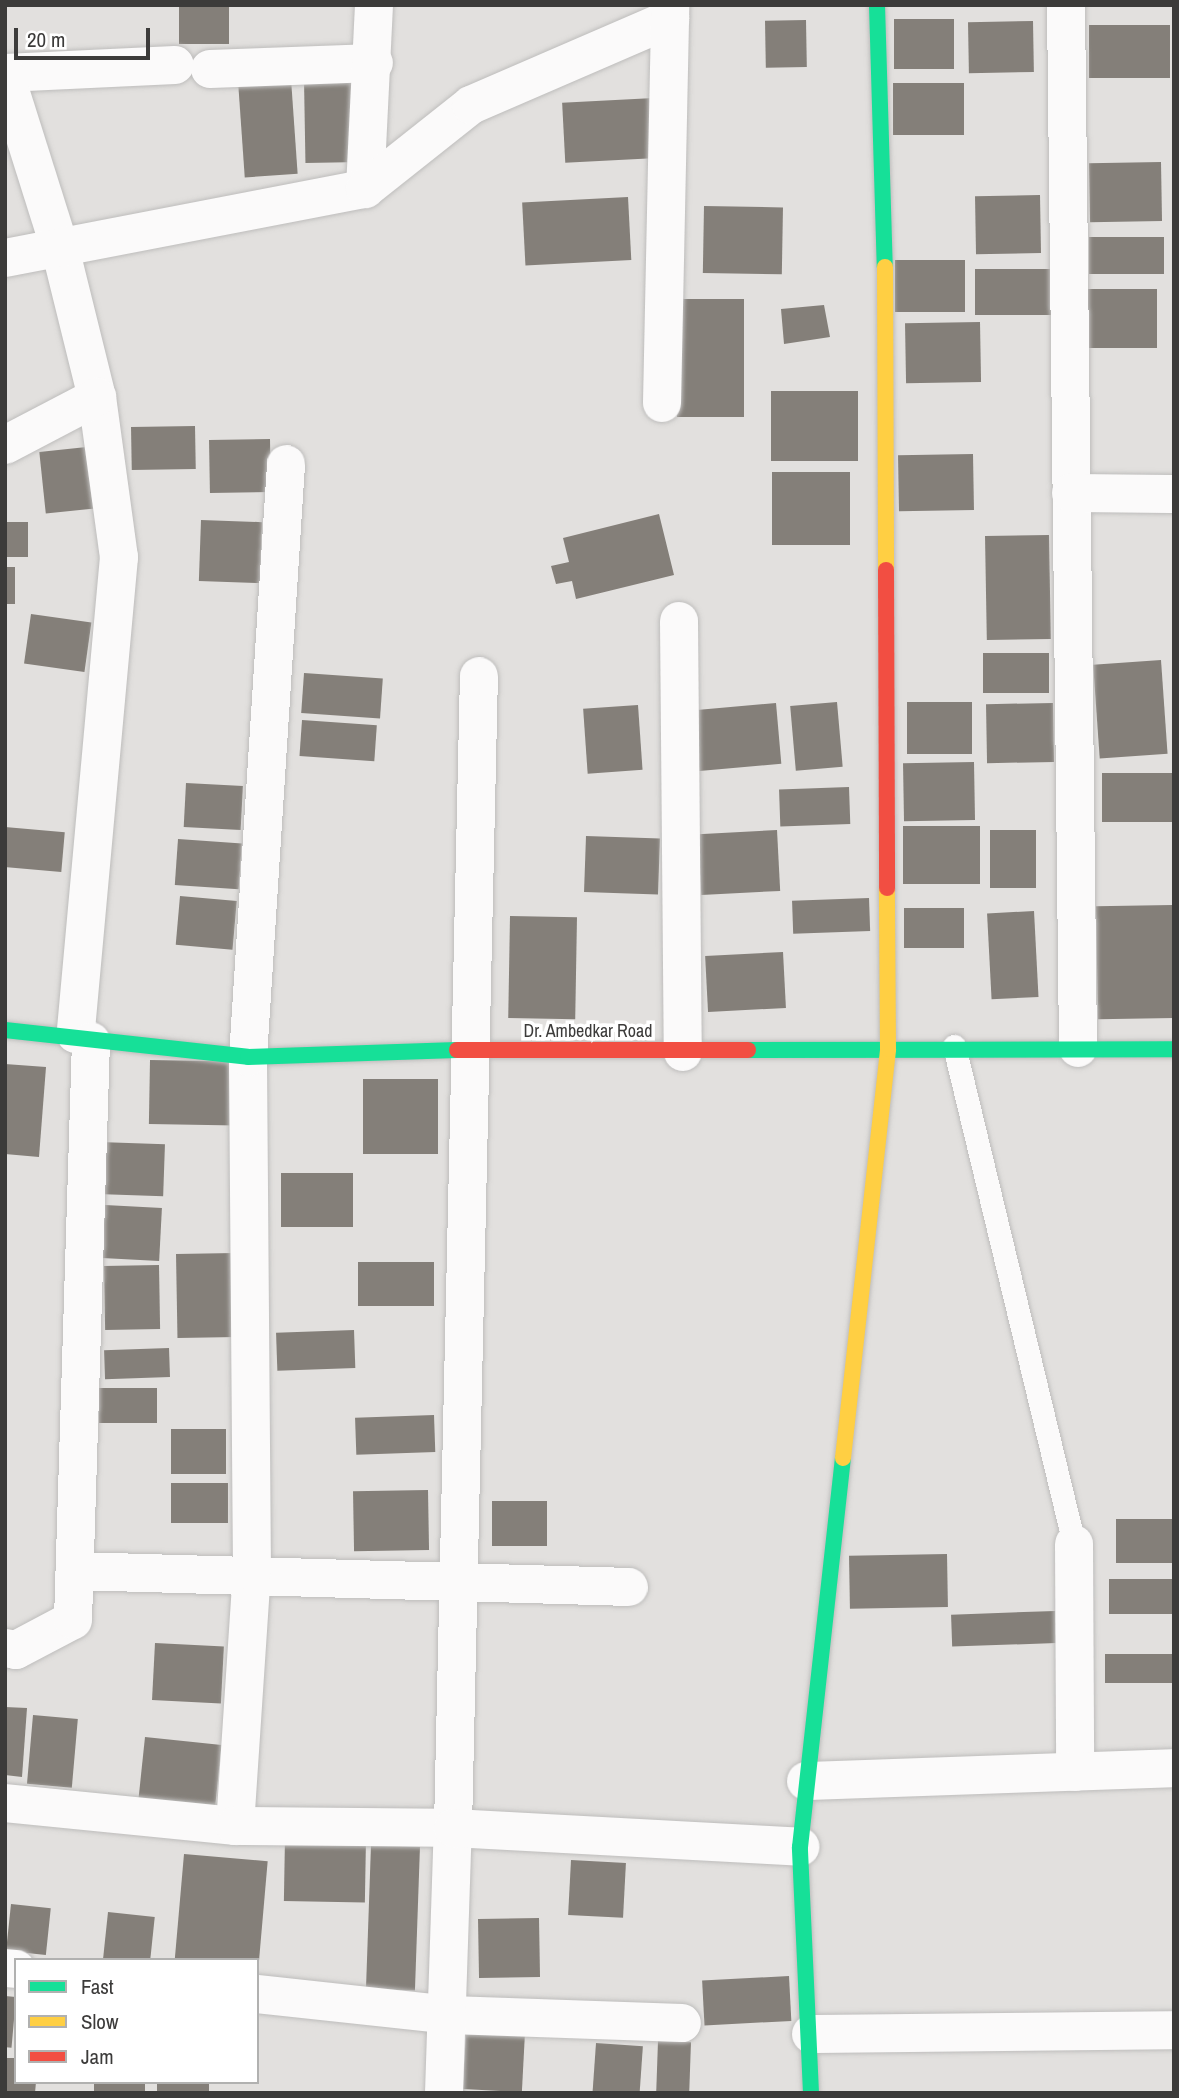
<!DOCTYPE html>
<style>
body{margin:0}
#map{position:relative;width:1179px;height:2098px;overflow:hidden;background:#e2e0de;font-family:"Archivo Narrow",sans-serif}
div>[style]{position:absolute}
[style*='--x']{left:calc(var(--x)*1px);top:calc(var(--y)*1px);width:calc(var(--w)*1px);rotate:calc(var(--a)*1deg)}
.building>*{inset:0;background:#847f79;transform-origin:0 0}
.roads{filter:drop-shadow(0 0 2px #bebdbc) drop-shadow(0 0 2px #bebdbc)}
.lane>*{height:23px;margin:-11.5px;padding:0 11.5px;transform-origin:11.5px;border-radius:11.5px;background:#fbfafa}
.street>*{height:38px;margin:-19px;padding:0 19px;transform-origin:19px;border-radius:19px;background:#fbfafa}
.fast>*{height:16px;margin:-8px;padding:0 8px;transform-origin:8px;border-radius:8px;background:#16e098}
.slow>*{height:16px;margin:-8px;padding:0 8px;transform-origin:8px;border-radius:8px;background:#ffcf43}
.jam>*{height:16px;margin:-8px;padding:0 8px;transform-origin:8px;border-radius:8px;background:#f24e42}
span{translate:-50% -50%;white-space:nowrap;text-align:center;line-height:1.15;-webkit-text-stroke:7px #fff;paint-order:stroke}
.street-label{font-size:18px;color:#3c3b3a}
.frame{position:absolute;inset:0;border:7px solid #3c3b3a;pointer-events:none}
.legend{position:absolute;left:14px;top:1958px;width:245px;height:126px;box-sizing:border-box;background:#fff;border:2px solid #b1b1b0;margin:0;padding:9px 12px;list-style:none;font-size:21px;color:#3c3b3a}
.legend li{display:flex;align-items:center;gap:14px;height:35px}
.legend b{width:35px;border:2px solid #b1b1b0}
.scale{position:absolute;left:14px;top:28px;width:136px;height:32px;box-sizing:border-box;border:4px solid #3c3b3a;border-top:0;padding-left:9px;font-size:21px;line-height:24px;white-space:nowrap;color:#3c3b3a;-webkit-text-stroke:5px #fff;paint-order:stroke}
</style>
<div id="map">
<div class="building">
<i style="left:179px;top:5px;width:50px;height:39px"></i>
<i style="left:894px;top:19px;width:60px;height:50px"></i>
<i style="left:806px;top:20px;width:47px;height:41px;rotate:89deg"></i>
<i style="left:1033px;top:21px;width:51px;height:65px;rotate:89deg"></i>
<i style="left:1170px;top:25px;width:53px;height:81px;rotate:90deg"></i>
<i style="left:291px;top:79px;width:95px;height:53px;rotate:86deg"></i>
<i style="left:359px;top:79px;width:83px;height:55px;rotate:89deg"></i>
<i style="left:964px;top:83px;width:52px;height:71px;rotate:90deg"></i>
<i style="left:654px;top:98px;width:60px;height:92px;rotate:87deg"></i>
<i style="left:1161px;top:162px;width:59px;height:72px;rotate:89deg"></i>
<i style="left:1040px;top:195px;width:58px;height:65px;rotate:89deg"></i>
<i style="left:628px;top:197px;width:63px;height:106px;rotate:87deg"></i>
<i style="left:704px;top:206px;width:79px;height:67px;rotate:1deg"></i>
<i style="left:1164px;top:237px;width:37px;height:75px;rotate:90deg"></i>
<i style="left:965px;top:260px;width:52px;height:70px;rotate:90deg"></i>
<i style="left:1052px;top:269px;width:46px;height:77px;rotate:90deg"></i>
<i style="left:1088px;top:289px;width:69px;height:59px"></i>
<i style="left:677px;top:299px;width:67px;height:118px"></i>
<i style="clip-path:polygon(824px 305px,830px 337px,784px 344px,781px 309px)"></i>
<i style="left:980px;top:322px;width:60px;height:75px;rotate:89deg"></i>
<i style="left:771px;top:391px;width:87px;height:70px"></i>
<i style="left:195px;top:426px;width:43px;height:64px;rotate:89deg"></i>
<i style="left:270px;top:439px;width:53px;height:61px;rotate:89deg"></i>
<i style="left:96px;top:446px;width:62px;height:57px;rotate:84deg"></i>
<i style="left:973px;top:454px;width:56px;height:75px;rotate:89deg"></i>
<i style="left:850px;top:472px;width:73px;height:78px;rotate:90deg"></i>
<i style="clip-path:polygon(659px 514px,674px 575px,576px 599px,572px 581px,556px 584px,551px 566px,569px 562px,563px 538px)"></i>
<i style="left:201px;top:520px;width:61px;height:61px;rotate:2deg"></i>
<i style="left:5px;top:522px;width:23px;height:35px"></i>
<i style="left:1049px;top:535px;width:104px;height:64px;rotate:89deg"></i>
<i style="left:5px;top:567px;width:10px;height:37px"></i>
<i style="left:31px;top:614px;width:61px;height:50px;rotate:8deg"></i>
<i style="left:1049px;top:653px;width:40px;height:66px;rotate:90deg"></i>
<i style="left:1161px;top:660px;width:94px;height:68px;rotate:86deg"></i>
<i style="left:304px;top:673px;width:79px;height:40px;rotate:4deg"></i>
<i style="left:837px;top:702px;width:65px;height:47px;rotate:85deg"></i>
<i style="left:972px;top:702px;width:52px;height:65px;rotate:90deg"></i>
<i style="left:776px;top:703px;width:61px;height:85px;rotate:85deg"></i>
<i style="left:1053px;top:703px;width:59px;height:67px;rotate:89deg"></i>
<i style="left:638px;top:705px;width:65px;height:55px;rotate:86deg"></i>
<i style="left:302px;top:720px;width:75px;height:36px;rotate:4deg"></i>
<i style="left:974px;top:762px;width:58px;height:71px;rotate:89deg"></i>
<i style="left:1174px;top:773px;width:49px;height:72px;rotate:90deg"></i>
<i style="left:186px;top:783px;width:57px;height:44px;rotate:3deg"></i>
<i style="left:849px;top:787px;width:37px;height:70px;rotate:88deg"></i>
<i style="left:903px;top:826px;width:77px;height:58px"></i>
<i style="left:5px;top:827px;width:60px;height:40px;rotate:5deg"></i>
<i style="left:777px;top:830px;width:61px;height:79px;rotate:87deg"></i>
<i style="left:990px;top:830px;width:46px;height:58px"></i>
<i style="left:586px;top:836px;width:74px;height:56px;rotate:2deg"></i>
<i style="left:178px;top:839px;width:64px;height:46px;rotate:4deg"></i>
<i style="left:180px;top:896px;width:57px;height:49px;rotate:5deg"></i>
<i style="left:869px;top:898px;width:33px;height:77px;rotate:88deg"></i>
<i style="left:1172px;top:905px;width:113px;height:76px;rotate:89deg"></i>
<i style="left:904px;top:908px;width:60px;height:40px"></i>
<i style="left:1034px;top:911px;width:86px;height:47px;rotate:87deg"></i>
<i style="left:510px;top:916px;width:67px;height:102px;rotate:1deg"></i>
<i style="left:783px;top:952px;width:56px;height:78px;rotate:87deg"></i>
<i style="left:150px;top:1060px;width:88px;height:64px;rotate:1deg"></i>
<i style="clip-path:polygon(5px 1064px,46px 1067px,39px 1157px,5px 1154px)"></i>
<i style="left:363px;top:1079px;width:75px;height:75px"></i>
<i style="left:99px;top:1142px;width:66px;height:52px;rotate:2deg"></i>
<i style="left:281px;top:1173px;width:72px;height:54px"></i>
<i style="left:105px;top:1205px;width:57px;height:53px;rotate:3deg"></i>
<i style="left:235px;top:1253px;width:84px;height:59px;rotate:89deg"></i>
<i style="left:358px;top:1262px;width:76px;height:44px"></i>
<i style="left:159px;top:1265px;width:64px;height:55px;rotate:89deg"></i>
<i style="left:354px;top:1330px;width:38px;height:78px;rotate:88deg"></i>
<i style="left:169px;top:1348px;width:29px;height:65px;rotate:88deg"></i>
<i style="left:99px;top:1388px;width:58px;height:35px"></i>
<i style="left:434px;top:1415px;width:37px;height:79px;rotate:88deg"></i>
<i style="left:226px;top:1429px;width:45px;height:55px;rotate:90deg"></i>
<i style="left:228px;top:1483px;width:40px;height:57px;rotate:90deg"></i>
<i style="left:428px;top:1490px;width:60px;height:75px;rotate:89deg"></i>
<i style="left:492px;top:1501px;width:55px;height:45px"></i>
<i style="left:1174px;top:1519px;width:44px;height:58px;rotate:90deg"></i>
<i style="left:947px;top:1554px;width:53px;height:98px;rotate:89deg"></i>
<i style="left:1174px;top:1579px;width:35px;height:65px;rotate:90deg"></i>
<i style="left:1055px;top:1611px;width:32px;height:104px;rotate:88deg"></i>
<i style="left:155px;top:1643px;width:69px;height:57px;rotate:3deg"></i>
<i style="left:1174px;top:1654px;width:29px;height:69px;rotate:90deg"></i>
<i style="clip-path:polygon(5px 1707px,27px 1708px,22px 1777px,5px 1775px)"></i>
<i style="left:33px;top:1715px;width:45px;height:69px;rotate:5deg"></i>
<i style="left:145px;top:1737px;width:77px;height:66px;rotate:6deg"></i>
<i style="left:285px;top:1837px;width:81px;height:64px;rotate:1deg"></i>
<i style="left:371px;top:1845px;width:49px;height:144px;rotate:2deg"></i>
<i style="left:184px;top:1854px;width:84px;height:107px;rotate:5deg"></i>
<i style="left:571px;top:1860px;width:55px;height:55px;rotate:3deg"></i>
<i style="left:11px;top:1904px;width:40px;height:47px;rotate:6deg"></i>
<i style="left:108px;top:1912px;width:47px;height:48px;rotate:6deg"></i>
<i style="left:539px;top:1918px;width:59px;height:61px;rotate:89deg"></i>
<i style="left:789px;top:1976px;width:45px;height:87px;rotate:87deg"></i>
<i style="left:5px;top:1996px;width:11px;height:51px;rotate:5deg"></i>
<i style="left:466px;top:2031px;width:59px;height:58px;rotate:3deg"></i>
<i style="left:658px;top:2041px;width:33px;height:52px;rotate:2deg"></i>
<i style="left:596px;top:2043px;width:47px;height:50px;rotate:4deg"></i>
<i style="clip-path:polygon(5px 2058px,16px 2058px,16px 2082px,36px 2082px,35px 2093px,5px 2093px)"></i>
<i style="left:94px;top:2082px;width:51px;height:11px"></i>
<i style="left:157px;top:2082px;width:52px;height:11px"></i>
</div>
<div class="roads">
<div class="lane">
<i style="--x:954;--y:1046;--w:512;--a:76.45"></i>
</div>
<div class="street">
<i style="--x:1066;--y:5;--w:1043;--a:89.34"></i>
<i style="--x:210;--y:69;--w:164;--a:-2.1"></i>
<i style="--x:5;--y:73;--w:170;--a:-2.7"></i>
<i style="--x:5;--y:74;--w:182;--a:72.5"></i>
<i style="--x:60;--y:248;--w:154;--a:76.1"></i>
<i style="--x:97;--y:397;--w:162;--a:82.2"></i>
<i style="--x:119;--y:557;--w:479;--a:95.2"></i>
<i style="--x:365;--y:189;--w:184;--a:-87.2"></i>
<i style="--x:5;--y:258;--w:367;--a:-10.9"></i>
<i style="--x:365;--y:189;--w:135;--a:-38.4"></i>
<i style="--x:471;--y:105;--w:217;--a:-23.4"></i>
<i style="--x:662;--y:403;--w:398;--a:-88.8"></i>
<i style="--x:5;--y:445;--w:104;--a:-27.6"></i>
<i style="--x:1071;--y:493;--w:103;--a:0.6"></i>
<i style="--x:679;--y:621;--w:431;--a:89.5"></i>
<i style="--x:1074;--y:1544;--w:228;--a:89.7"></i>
<i style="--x:75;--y:1571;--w:554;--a:1.65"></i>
<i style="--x:5;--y:1648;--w:11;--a:10"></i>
<i style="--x:16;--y:1650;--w:64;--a:-27.8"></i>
<i style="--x:73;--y:1620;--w:579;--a:-88.22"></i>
<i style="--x:806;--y:1781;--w:368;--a:-2"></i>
<i style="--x:5;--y:1803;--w:231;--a:5.7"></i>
<i style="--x:235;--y:1826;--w:255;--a:-86.2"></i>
<i style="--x:252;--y:1572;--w:515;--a:-90.45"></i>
<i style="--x:248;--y:1057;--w:594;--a:-86.33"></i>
<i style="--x:235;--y:1826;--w:218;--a:0.5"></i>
<i style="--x:453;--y:1828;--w:1152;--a:-88.71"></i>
<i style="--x:5;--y:1968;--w:11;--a:5"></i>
<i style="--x:257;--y:1994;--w:194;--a:6.2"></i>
<i style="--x:450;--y:2015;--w:232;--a:2"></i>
<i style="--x:811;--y:2034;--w:363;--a:-0.6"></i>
<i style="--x:444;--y:2093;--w:265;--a:-88.1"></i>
<i style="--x:453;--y:1828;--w:348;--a:3.1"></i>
</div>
<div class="fast">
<i style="--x:877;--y:5;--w:262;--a:88.3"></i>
<i style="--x:5;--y:1030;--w:244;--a:6.3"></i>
<i style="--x:248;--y:1057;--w:209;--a:-1.9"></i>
<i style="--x:748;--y:1050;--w:426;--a:-0.1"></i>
<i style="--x:811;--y:2093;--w:246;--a:-92.6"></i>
<i style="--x:800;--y:1847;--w:391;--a:-83.7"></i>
</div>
<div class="slow">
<i style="--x:885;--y:267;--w:303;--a:89.8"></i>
<i style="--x:843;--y:1458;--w:411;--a:-83.7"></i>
<i style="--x:888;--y:1049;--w:161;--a:-90.4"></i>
</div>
<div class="jam">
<i style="--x:886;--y:570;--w:318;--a:89.8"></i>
<i style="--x:457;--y:1050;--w:291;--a:0"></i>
</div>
</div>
<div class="street-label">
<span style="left:588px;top:1031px">Dr. Ambedkar Road</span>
</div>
<div class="frame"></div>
<ul class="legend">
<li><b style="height:9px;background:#16e098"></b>Fast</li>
<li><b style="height:9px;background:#ffcf43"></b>Slow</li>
<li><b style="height:9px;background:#f24e42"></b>Jam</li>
</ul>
<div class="scale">20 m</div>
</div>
